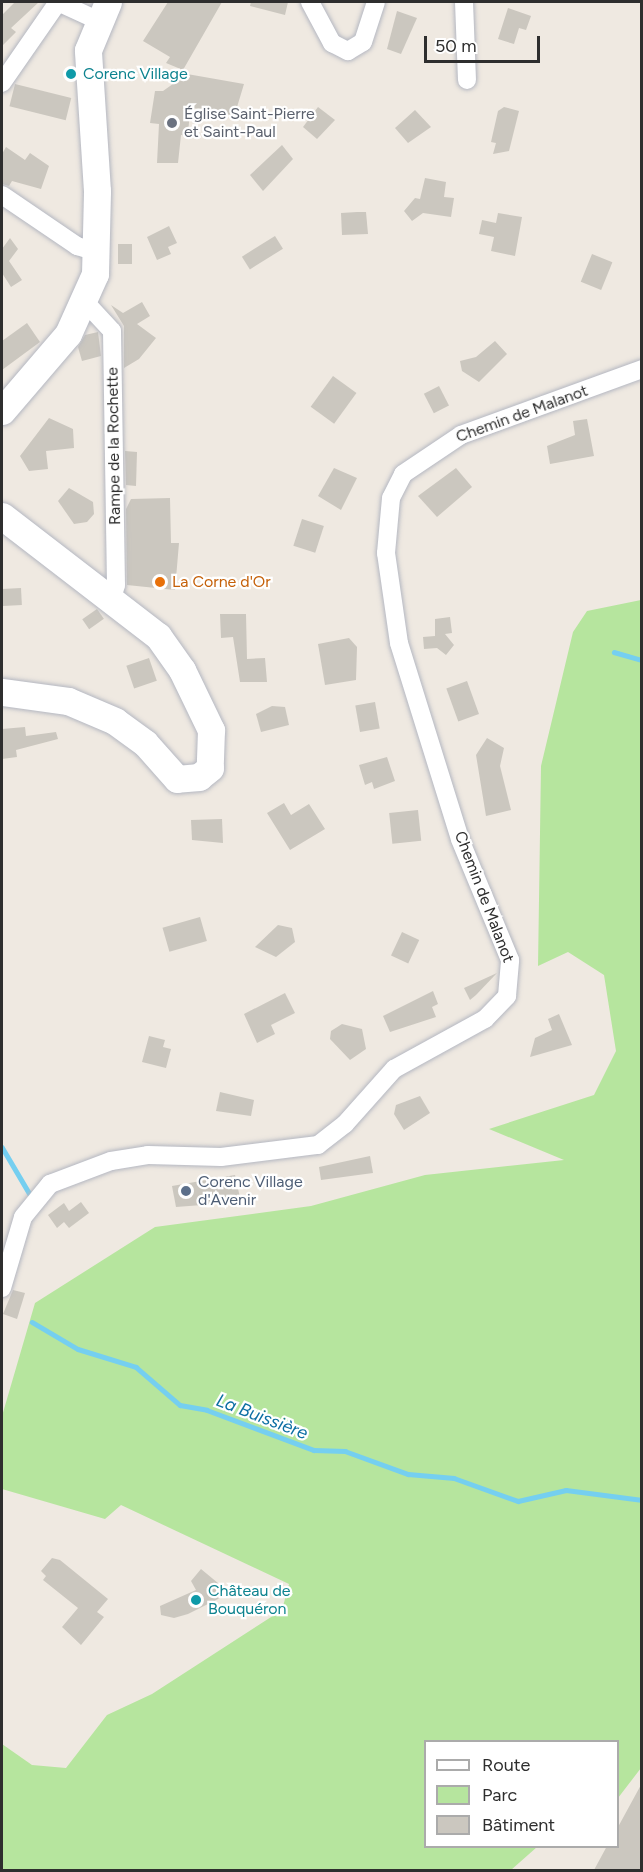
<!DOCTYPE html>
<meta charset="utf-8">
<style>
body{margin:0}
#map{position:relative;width:643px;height:1872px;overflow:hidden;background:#efe9e1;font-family:Figtree,sans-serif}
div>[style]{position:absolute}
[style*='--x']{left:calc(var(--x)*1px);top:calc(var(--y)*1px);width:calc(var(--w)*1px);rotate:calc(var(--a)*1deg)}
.green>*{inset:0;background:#b6e59e}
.stream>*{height:4.5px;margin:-2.25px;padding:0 2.25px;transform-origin:2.25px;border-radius:2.25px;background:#75cff0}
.building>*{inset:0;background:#cbc7bf;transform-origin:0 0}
.roads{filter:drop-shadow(0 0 2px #b4b7c1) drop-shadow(0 0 2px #b4b7c1)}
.street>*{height:18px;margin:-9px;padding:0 9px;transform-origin:9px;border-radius:9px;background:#fff}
.secondary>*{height:27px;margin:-13.5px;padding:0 13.5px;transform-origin:13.5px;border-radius:13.5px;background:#fff}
.dots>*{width:16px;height:16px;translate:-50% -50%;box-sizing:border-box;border:3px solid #fff;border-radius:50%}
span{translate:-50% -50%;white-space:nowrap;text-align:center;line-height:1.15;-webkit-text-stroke:4.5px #fff;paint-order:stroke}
.culture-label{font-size:16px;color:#0d838f}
.left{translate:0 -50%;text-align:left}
.worship-label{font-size:16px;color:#5b616d}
.street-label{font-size:16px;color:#2e2e2e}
.food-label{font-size:16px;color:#c56008}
.service-label{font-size:16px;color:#4e5e75}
.water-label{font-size:18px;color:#0d6fa3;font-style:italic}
.frame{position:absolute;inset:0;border:3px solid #2e2e2e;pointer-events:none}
.legend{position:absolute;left:424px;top:1740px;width:195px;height:108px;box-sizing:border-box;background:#fff;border:2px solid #ababab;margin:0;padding:8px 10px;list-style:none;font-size:18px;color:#2e2e2e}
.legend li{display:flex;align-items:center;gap:12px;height:30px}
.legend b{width:30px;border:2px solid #ababab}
.scale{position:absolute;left:424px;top:36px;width:116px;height:27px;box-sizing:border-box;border:3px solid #2e2e2e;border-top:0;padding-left:8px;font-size:18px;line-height:21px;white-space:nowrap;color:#2e2e2e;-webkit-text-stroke:4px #fff;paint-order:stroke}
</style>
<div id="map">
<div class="green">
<i style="clip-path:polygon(641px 600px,641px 1768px,618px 1798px,618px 1742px,426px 1742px,426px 1846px,537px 1847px,511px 1870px,2px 1870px,2px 1744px,32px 1765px,66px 1768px,107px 1715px,152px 1694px,282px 1610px,289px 1584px,121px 1505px,105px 1519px,2px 1489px,2px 1416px,35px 1303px,155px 1227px,311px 1206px,425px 1175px,564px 1160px,489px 1129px,594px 1095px,616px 1051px,604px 975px,568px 952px,538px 966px,541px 766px,573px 632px,587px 611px)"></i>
</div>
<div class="stream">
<i style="--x:614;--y:652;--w:29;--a:16"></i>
<i style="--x:2;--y:1147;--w:57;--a:59.4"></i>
<i style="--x:32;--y:1322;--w:53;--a:30.4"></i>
<i style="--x:78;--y:1349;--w:61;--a:17.2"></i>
<i style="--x:136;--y:1367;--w:58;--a:40.8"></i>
<i style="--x:180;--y:1405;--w:27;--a:10"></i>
<i style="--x:207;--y:1410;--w:114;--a:20.5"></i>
<i style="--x:314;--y:1450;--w:31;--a:2"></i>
<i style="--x:345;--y:1451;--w:67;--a:20.1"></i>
<i style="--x:408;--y:1474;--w:46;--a:5"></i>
<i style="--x:454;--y:1478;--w:68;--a:19.8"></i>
<i style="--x:518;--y:1501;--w:49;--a:-12.9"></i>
<i style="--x:566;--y:1490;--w:77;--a:7.5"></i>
</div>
<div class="building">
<i style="clip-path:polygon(15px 2px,39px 2px,11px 28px,16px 32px,2px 46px,2px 15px)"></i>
<i style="clip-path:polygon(168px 2px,222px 2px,183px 70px,166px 63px,170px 57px,143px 41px)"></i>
<i style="clip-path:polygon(251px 2px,288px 2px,285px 15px,250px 6px)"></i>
<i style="clip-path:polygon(508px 8px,531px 16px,526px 30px,519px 28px,514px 44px,498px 39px)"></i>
<i style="clip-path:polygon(397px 11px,417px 18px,401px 54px,387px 49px)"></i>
<i style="clip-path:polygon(187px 74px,244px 84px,234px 117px,219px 110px,190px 108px,188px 136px,181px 135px,178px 163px,157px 163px,159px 124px,150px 123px,155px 91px,163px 91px)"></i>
<i style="left:15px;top:84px;width:58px;height:23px;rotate:14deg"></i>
<i style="clip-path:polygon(318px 107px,335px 120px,317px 139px,303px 127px)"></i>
<i style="clip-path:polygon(504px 107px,519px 111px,509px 151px,493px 154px,496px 143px,491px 142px,498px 111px)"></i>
<i style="clip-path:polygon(415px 110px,431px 127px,408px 143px,395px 128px)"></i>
<i style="clip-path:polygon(282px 145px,293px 159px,263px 191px,250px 175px)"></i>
<i style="clip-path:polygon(6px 147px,25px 160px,30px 153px,49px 166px,41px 189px,12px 181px,9px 186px,2px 184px,2px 154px)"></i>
<i style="clip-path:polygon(425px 178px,446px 182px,444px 197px,454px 198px,451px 217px,423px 213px,412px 221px,404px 211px,415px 198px,420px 199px)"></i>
<i style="clip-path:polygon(357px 212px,366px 212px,368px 234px,342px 235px,341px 213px)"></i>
<i style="clip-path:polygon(498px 213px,522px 217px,515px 256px,491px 251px,494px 237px,479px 234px,482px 220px,496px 223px)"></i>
<i style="clip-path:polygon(169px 226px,177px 243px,168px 247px,171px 254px,157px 260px,147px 237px)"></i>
<i style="left:275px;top:236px;width:15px;height:39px;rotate:58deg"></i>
<i style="clip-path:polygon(10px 238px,18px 249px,9px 261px,22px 280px,11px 287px,2px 273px,2px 249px)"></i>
<i style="left:118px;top:244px;width:14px;height:20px"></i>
<i style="left:592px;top:254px;width:22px;height:30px;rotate:22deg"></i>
<i style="clip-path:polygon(142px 302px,150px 316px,137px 324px,156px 338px,139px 359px,124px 368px,124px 326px,111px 305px,123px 313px)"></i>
<i style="clip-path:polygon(27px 323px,40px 342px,2px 370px,2px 341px)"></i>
<i style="clip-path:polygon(98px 332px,101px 356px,82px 361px,78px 347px,85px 335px)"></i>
<i style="clip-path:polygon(495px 341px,507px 354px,479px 382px,462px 371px,460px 361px,476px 357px)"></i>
<i style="left:333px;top:376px;width:29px;height:38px;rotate:36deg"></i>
<i style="left:439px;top:386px;width:22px;height:17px;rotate:63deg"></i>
<i style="clip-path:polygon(49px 418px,73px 429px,74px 448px,46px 451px,48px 469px,29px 471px,20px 456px)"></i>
<i style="clip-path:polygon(587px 419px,594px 456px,550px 464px,547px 446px,575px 435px,573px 421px)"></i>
<i style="clip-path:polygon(125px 451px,137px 452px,136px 486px,126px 485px)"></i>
<i style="clip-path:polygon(334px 468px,357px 478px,341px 510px,318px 496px)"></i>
<i style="clip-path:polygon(456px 468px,472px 487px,437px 517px,418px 496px)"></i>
<i style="clip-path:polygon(69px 488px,93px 502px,94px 514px,87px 522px,74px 524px,58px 501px)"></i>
<i style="clip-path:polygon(170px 498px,171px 543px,179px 543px,175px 590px,127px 585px,126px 509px,131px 499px)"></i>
<i style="left:302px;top:519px;width:23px;height:28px;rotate:18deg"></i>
<i style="left:21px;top:588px;width:17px;height:19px;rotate:87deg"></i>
<i style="left:97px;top:609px;width:12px;height:18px;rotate:55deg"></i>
<i style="clip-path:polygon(220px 614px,246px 614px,247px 659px,265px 658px,267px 682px,240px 682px,233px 637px,221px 638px)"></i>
<i style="clip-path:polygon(450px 617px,452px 633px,445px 634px,454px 645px,446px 655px,437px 648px,424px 649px,423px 637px,435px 636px,435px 619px)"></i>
<i style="clip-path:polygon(349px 638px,357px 647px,356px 680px,325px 685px,318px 644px)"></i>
<i style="left:149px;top:658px;width:24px;height:24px;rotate:71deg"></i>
<i style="left:467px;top:681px;width:35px;height:22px;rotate:70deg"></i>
<i style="left:375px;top:702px;width:27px;height:20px;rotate:80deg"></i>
<i style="clip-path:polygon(272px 706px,285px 707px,289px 725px,261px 732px,256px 714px)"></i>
<i style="clip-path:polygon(25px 727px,26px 736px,56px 732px,58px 739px,16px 750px,17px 757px,2px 759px,2px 729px)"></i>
<i style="clip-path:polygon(487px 738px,504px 748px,500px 766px,511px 810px,486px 816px,476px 755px)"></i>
<i style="clip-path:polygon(387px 757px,395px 781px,374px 789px,372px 782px,365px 785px,359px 765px)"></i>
<i style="clip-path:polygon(284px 803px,291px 815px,309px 804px,325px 829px,290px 850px,267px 813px)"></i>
<i style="left:418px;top:810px;width:31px;height:29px;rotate:84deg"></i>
<i style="clip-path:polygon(222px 819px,223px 843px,192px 840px,191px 820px)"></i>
<i style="left:200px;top:917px;width:25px;height:39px;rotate:74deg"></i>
<i style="clip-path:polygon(278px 925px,292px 928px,295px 942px,276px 957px,255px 947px)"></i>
<i style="left:402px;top:932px;width:19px;height:26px;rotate:25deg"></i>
<i style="clip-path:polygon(497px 973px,476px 995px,470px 1000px,464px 988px)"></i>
<i style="clip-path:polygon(433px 991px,438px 1004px,432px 1007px,436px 1017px,390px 1032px,383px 1016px)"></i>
<i style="clip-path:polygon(285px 993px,295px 1013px,271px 1025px,275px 1034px,257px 1043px,244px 1014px)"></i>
<i style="clip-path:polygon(559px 1014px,572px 1045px,530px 1057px,535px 1038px,552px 1030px,548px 1019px)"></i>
<i style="clip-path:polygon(342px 1024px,362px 1029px,366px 1049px,350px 1060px,330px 1039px,331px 1031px)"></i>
<i style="clip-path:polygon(149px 1036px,165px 1040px,163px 1047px,171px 1049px,166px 1068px,142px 1062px)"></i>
<i style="clip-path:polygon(220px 1092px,254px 1100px,251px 1116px,216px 1111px)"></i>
<i style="clip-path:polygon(420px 1096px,430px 1113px,404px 1130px,394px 1114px,396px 1105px)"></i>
<i style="clip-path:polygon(370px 1156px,373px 1173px,321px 1180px,319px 1167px)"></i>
<i style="clip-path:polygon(235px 1175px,241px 1202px,176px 1207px,172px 1186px)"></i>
<i style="clip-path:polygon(81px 1202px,89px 1213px,69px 1228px,64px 1222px,57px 1228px,48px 1215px,64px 1203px,69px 1211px)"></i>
<i style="clip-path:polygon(13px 1290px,25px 1293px,17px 1319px,3px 1314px)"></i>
<i style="clip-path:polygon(52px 1558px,60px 1560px,108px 1599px,97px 1612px,104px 1617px,81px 1645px,62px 1627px,78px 1608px,43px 1580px,46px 1576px,41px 1571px)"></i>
<i style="clip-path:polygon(201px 1569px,230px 1593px,188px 1614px,174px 1618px,161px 1615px,160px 1606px,196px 1590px,191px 1581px)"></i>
<i style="clip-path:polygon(642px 1783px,642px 1870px,594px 1870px,607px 1846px,618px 1846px,618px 1827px)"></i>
</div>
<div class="roads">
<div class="street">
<i style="--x:310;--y:2;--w:47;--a:61.8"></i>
<i style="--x:332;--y:43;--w:18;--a:27"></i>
<i style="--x:348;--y:51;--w:17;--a:-31"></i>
<i style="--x:363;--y:42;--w:42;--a:-72"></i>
<i style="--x:464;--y:2;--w:78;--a:87.8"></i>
<i style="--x:2;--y:83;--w:98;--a:-55.3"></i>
<i style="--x:58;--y:2;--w:45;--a:24.9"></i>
<i style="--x:2;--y:195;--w:91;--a:34.2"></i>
<i style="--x:77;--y:246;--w:21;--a:17"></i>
<i style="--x:86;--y:303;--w:38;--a:47"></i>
<i style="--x:112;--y:331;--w:254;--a:89.1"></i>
<i style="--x:116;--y:585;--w:14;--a:107"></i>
<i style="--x:2;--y:1288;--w:74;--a:-73.5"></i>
<i style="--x:23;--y:1217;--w:43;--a:-50.7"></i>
<i style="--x:50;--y:1184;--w:65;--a:-20.7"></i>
<i style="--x:111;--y:1161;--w:37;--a:-9"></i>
<i style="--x:148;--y:1155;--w:73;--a:1.6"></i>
<i style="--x:221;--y:1157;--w:98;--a:-7.1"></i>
<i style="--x:318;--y:1145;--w:34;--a:-38"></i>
<i style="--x:345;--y:1124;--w:74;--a:-48.3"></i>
<i style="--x:394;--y:1069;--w:104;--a:-28.8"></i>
<i style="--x:485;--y:1019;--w:32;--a:-46"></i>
<i style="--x:507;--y:996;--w:36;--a:-85"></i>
<i style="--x:510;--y:960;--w:131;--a:-112.5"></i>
<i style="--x:460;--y:839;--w:205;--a:-107.3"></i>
<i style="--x:399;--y:643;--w:91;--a:-98.2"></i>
<i style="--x:386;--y:553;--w:55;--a:-84.8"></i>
<i style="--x:391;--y:498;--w:27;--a:-63"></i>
<i style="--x:403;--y:474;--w:70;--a:-33.9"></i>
<i style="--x:461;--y:435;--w:193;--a:-20"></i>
</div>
<div class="secondary">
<i style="--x:2;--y:411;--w:101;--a:-49.4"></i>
<i style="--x:68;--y:334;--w:66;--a:-65.8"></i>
<i style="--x:95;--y:274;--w:83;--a:-88.6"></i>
<i style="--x:97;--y:191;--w:141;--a:-93.7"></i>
<i style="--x:88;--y:50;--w:52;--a:-67.4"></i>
<i style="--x:2;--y:516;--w:197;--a:37.6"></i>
<i style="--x:158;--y:636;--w:42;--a:54.8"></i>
<i style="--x:182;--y:670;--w:67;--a:64.2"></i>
<i style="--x:211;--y:730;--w:38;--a:92"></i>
<i style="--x:210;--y:768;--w:14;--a:141"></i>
<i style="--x:199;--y:777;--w:22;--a:175"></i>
<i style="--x:177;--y:779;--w:48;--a:-131.6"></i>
<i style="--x:145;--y:743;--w:37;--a:-144"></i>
<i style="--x:115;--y:721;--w:51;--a:-156.9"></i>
<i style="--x:68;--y:701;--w:67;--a:-172.2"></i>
</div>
</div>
<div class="dots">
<i style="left:71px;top:74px;background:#0f9aa8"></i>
<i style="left:172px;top:123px;background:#6b7280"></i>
<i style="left:160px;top:582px;background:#e8710a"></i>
<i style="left:186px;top:1191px;background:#5c6f8a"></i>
<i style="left:196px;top:1600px;background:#0f9aa8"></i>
</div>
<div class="culture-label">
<span class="left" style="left:83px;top:74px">Corenc Village</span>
<span class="left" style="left:208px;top:1600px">Château de<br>Bouquéron</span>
</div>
<div class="worship-label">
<span class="left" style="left:184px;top:123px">Église Saint-Pierre<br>et Saint-Paul</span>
</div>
<div class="street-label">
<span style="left:522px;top:414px;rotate:-20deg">Chemin de Malanot</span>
<span style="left:114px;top:446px;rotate:-91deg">Rampe de la Rochette</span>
<span style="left:484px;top:897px;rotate:69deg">Chemin de Malanot</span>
</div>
<div class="food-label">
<span class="left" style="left:172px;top:582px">La Corne d'Or</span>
</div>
<div class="service-label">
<span class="left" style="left:198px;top:1191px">Corenc Village<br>d'Avenir</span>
</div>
<div class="water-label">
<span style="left:262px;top:1417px;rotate:21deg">La Buissière</span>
</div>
<div class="frame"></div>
<ul class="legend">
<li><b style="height:8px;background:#fff"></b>Route</li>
<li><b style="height:16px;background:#b6e59e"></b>Parc</li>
<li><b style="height:16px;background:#cbc7bf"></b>Bâtiment</li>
</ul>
<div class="scale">50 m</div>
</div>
